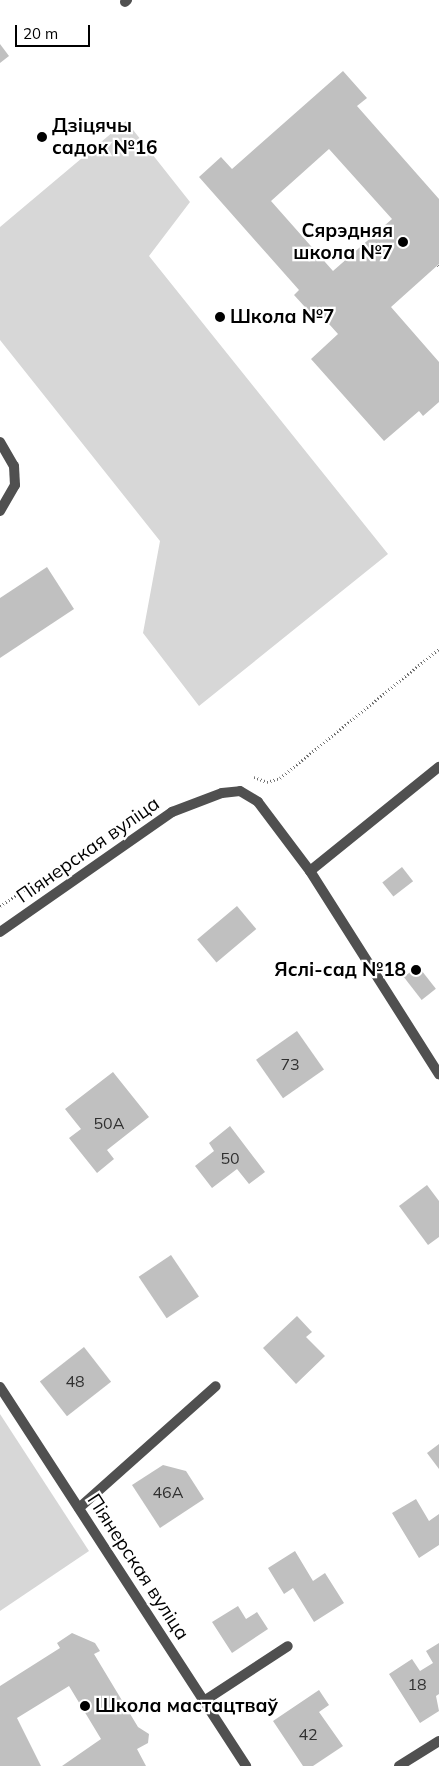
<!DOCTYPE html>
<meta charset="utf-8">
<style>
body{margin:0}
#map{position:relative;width:439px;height:1766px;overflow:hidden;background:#fff;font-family:Mulish,sans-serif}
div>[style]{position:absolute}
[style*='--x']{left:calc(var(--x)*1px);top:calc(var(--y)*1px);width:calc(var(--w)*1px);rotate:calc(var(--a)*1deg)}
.green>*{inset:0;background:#d7d7d7}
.building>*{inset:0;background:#c0c0c0;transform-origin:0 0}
.path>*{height:3px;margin-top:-1.5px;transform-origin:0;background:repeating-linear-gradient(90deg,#727272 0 1px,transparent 0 3.5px)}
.lane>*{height:10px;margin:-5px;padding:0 5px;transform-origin:5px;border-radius:5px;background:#505050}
.street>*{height:10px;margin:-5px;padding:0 5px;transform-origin:5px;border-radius:5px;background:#505050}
.dots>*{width:14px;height:14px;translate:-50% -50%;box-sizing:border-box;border:2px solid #fff;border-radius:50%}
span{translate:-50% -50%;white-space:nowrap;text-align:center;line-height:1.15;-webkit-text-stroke:4.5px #fff;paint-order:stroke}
.number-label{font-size:16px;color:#303030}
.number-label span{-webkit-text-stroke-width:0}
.poi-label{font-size:19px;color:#000;font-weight:700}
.left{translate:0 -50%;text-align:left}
.right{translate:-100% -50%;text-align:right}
.street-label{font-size:19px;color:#000}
.scale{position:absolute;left:15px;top:25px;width:75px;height:22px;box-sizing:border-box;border:2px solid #000;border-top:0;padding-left:6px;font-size:15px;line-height:18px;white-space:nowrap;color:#000;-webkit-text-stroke:4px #fff;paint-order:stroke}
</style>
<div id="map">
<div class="green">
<i style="clip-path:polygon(126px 121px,190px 202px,149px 256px,388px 554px,199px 706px,143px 633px,160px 541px,0 340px,0 227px)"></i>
<i style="clip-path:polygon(0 1414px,89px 1551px,0 1611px)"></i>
</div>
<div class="building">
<i style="clip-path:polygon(0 44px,9px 56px,0 63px)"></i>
<i style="clip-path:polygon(evenodd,343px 71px,367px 98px,357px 106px,439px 199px,439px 264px,391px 307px,439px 362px,439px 402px,423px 416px,419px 411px,384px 441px,311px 359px,338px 334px,320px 314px,315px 318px,294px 295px,299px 290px,199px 177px,221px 157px,232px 169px,343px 71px,329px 149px,392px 219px,333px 271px,271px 201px,329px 149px)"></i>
<i style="clip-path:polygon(47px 567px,74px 609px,0 658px,0 598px)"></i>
<i style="left:402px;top:867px;width:18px;height:25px;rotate:52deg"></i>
<i style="left:237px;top:906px;width:30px;height:52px;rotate:50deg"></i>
<i style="left:418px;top:966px;width:29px;height:18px;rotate:52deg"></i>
<i style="left:297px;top:1031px;width:47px;height:50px;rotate:55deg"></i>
<i style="clip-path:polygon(113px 1072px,149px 1117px,107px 1150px,114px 1159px,97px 1173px,69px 1138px,81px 1129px,65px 1109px)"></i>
<i style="clip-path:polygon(230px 1126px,265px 1172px,249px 1184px,237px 1169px,212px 1188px,195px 1166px,214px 1151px,209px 1143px)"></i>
<i style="clip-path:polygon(427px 1185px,439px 1201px,439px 1237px,428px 1245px,399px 1206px)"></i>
<i style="left:171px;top:1255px;width:50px;height:39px;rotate:56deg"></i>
<i style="clip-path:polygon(297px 1316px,312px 1332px,306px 1337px,325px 1356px,296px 1384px,263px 1348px)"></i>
<i style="left:84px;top:1347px;width:44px;height:56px;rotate:52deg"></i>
<i style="clip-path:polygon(439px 1444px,439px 1469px,427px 1453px)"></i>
<i style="clip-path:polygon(163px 1465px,186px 1471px,204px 1499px,160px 1528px,132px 1485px)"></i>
<i style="clip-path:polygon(416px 1499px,429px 1521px,439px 1514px,439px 1545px,419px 1558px,392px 1513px)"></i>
<i style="clip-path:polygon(295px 1551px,313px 1581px,325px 1573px,344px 1603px,314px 1622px,293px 1588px,284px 1594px,268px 1568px)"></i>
<i style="clip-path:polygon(238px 1606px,246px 1619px,257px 1612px,268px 1629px,232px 1653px,212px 1622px)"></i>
<i style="clip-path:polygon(72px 1633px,95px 1643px,100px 1651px,94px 1654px,138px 1727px,149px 1734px,148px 1743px,137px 1749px,146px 1766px,62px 1766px,101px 1739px,69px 1686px,17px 1718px,41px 1766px,0 1766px,0 1686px,60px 1648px,57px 1643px)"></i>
<i style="clip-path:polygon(439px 1643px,439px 1694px,436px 1696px,439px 1711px,420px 1723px,389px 1674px,412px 1659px,420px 1671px,433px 1663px,426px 1651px)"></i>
<i style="clip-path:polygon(319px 1690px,329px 1705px,319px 1712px,343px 1746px,313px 1766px,303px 1766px,273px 1721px)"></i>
</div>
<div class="path">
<i style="--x:438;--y:265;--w:1;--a:45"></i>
<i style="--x:254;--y:777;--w:14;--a:21"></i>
<i style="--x:267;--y:782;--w:14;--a:-17"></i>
<i style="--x:280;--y:778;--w:205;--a:-39.1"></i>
<i style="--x:0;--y:906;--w:58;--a:-33.7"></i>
</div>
<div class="lane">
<i style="--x:125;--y:2;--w:3;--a:-45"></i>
<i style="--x:0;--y:442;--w:28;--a:60"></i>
<i style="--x:14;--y:466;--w:19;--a:87"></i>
<i style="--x:15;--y:485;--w:30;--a:120"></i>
<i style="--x:79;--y:1508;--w:183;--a:-41.7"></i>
<i style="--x:204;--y:1701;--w:100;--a:-33.2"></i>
</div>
<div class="street">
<i style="--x:310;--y:871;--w:166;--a:-38.9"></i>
<i style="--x:0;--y:932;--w:210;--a:-34.9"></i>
<i style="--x:172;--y:812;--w:53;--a:-20.8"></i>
<i style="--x:222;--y:793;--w:18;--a:-6"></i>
<i style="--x:240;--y:791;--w:21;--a:31"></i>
<i style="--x:258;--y:802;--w:86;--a:53"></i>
<i style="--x:310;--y:871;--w:241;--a:57.6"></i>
<i style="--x:0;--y:1387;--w:452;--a:57"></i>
<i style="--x:399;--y:1766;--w:47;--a:-32"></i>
</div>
<div class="dots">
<i style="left:42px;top:137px;background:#000"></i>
<i style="left:403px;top:242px;background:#000"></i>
<i style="left:220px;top:317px;background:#000"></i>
<i style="left:416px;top:970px;background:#000"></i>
<i style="left:85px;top:1706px;background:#000"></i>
</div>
<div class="number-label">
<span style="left:290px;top:1064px">73</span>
<span style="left:109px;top:1123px">50А</span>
<span style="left:230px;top:1158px">50</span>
<span style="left:75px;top:1381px">48</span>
<span style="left:168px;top:1492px">46А</span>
<span style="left:417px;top:1684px">18</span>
<span style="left:308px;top:1734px">42</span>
</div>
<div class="poi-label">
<span class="left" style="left:52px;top:137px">Дзіцячы<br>садок №16</span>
<span class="right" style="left:393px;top:242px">Сярэдняя<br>школа №7</span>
<span class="left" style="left:230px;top:317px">Школа №7</span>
<span class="right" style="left:406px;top:970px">Яслі-сад №18</span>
<span class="left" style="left:95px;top:1706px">Школа мастацтваў</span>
</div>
<div class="street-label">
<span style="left:88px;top:850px;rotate:-35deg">Піянерская вуліца</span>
<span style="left:138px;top:1567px;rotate:57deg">Піянерская вуліца</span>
</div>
<div class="scale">20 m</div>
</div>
